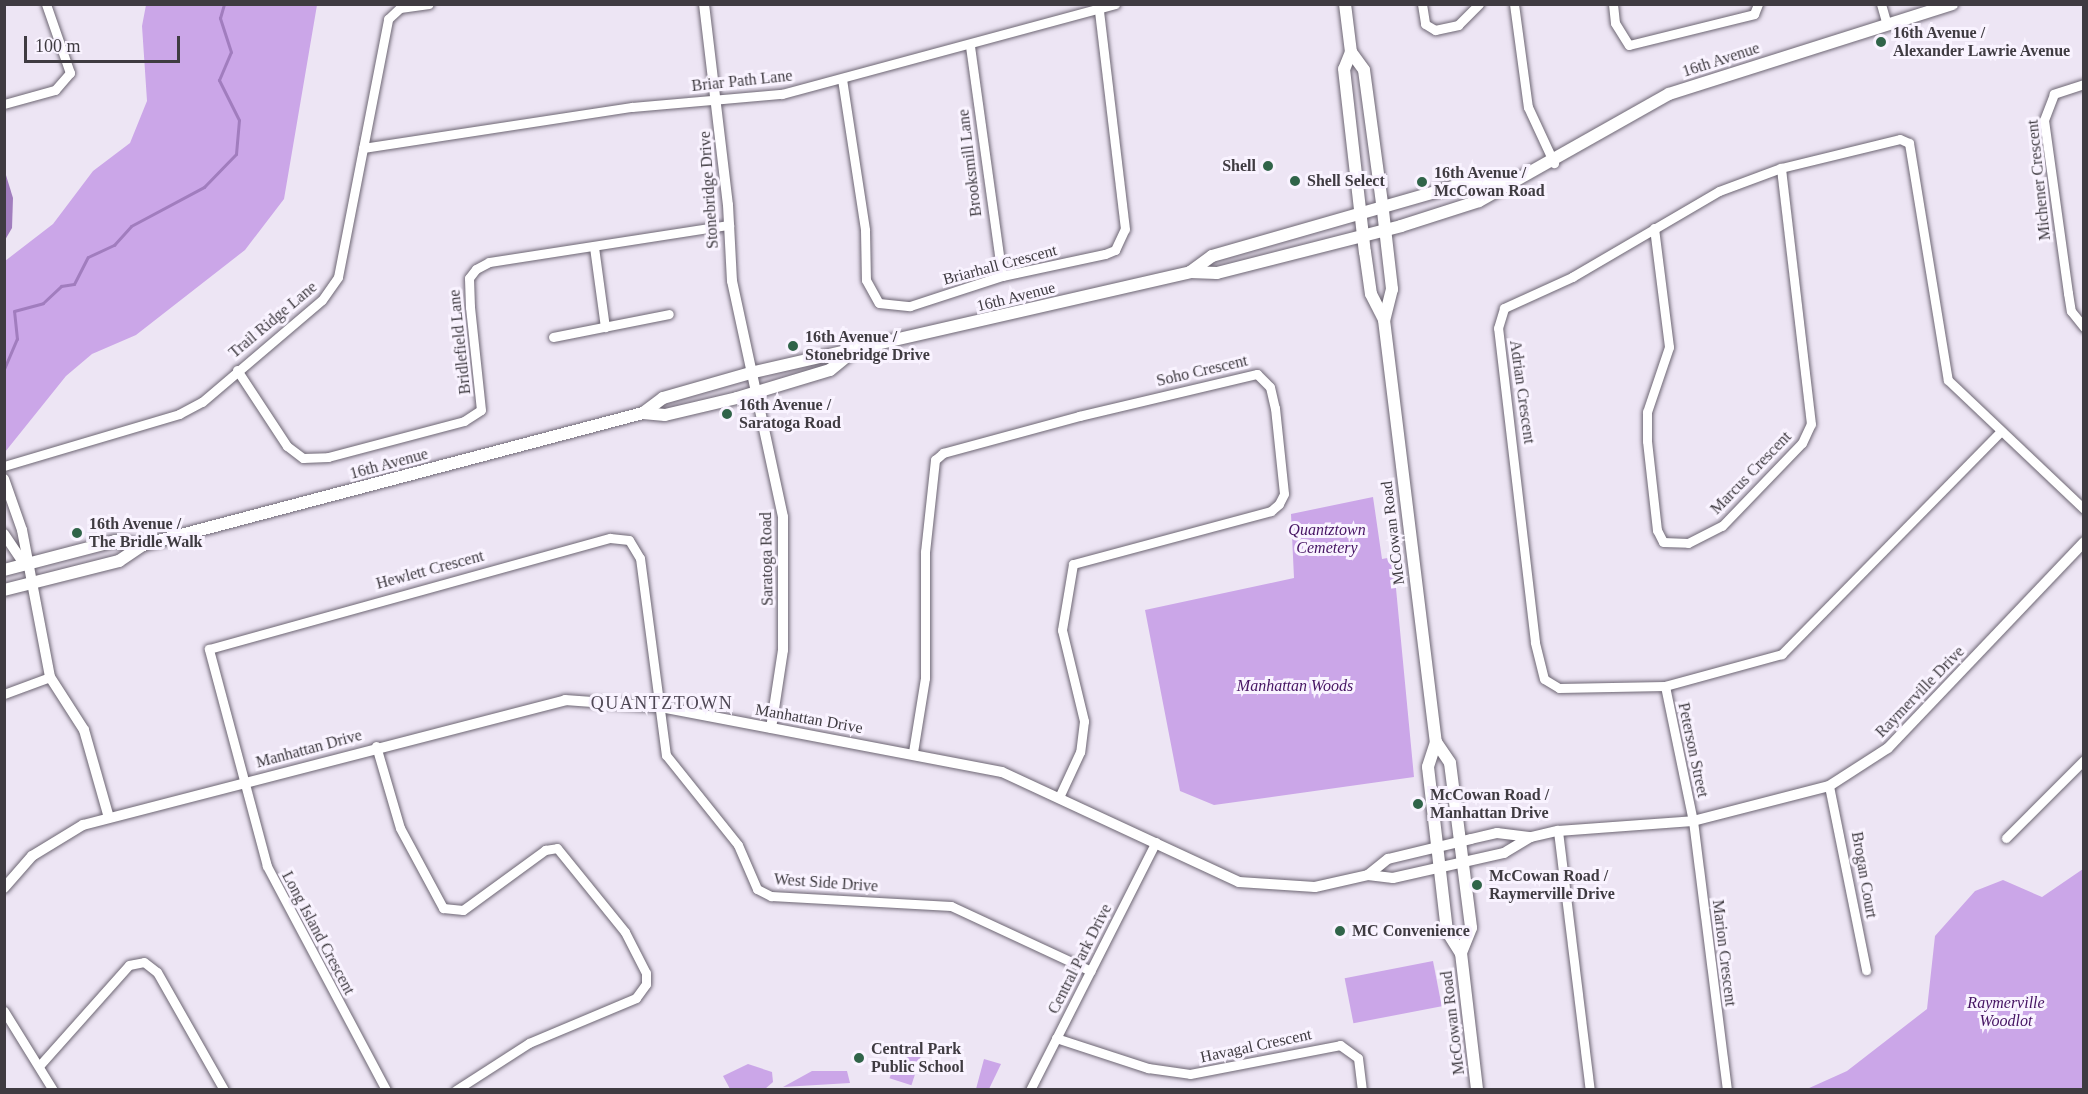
<!DOCTYPE html>
<style>
body{margin:0}
#map{position:relative;width:2088px;height:1094px;overflow:hidden;background:#ede5f4;font-family:"Times New Roman",serif}
div>[style]{position:absolute}
[style*='--x']{left:calc(var(--x)*1px);top:calc(var(--y)*1px);width:calc(var(--w)*1px);rotate:calc(var(--a)*1deg)}
.green>*{inset:0;background:#cba6e8;transform-origin:0 0}
.water>*{inset:0;background:#a17dbe}
.stream>*{height:3px;margin:-1.5px;padding:0 1.5px;transform-origin:1.5px;border-radius:1.5px;background:#a17dbe}
.roads{filter:drop-shadow(0 0 2px #6d6673) drop-shadow(0 0 2px #6d6673)}
.minor>*{height:9px;margin:-4.5px;padding:0 4.5px;transform-origin:4.5px;border-radius:4.5px;background:#fff}
.tertiary>*{height:10px;margin:-5px;padding:0 5px;transform-origin:5px;border-radius:5px;background:#fff}
.secondary>*{height:12px;margin:-6px;padding:0 6px;transform-origin:6px;border-radius:6px;background:#fff}
.dots>*{width:16px;height:16px;translate:-50% -50%;box-sizing:border-box;border:3px solid #f9f3ff;border-radius:50%}
span{translate:-50% -50%;white-space:nowrap;text-align:center;line-height:1.15;-webkit-text-stroke:6px #f9f3ff;paint-order:stroke}
.poi-label{font-size:16px;color:#3f3b41;font-weight:700}
.left{translate:0 -50%;text-align:left}
.right{translate:-100% -50%;text-align:right}
.street-label{font-size:16px;color:#3f3b41}
.park-label{font-size:16px;color:#451362;font-style:italic}
.neighbourhood-label{font-size:18px;color:#4e4754;letter-spacing:1.5px}
.frame{position:absolute;inset:0;border:6px solid #3f3b41;pointer-events:none}
.scale{position:absolute;left:24px;top:36px;width:156px;height:27px;box-sizing:border-box;border:3px solid #3f3b41;border-top:0;padding-left:8px;font-size:18px;line-height:21px;white-space:nowrap;color:#3f3b41;-webkit-text-stroke:4px #f9f3ff;paint-order:stroke}
</style>
<div id="map">
<div class="green">
<i style="clip-path:polygon(146px 5px,317px 5px,284px 199px,245px 250px,136px 335px,92px 354px,66px 376px,5px 452px,5px 261px,53px 224px,93px 171px,130px 143px,147px 101px,142px 26px)"></i>
<i style="clip-path:polygon(1373px 497px,1382px 559px,1393px 557px,1414px 777px,1214px 805px,1180px 791px,1145px 610px,1294px 578px,1291px 514px)"></i>
<i style="clip-path:polygon(2083px 869px,2083px 1089px,1807px 1089px,1847px 1071px,1927px 1009px,1935px 936px,1975px 891px,2003px 880px,2042px 897px)"></i>
<i style="left:1433px;top:961px;width:46px;height:90px;rotate:79deg"></i>
<i style="left:901px;top:1043px;width:23px;height:37px;rotate:18deg"></i>
<i style="clip-path:polygon(984px 1059px,1001px 1064px,989px 1089px,976px 1089px)"></i>
<i style="clip-path:polygon(748px 1064px,772px 1072px,773px 1082px,765px 1089px,730px 1089px,723px 1076px)"></i>
<i style="clip-path:polygon(812px 1071px,847px 1071px,850px 1083px,783px 1087px)"></i>
</div>
<div class="water">
<i style="clip-path:polygon(5px 172px,13px 198px,12px 228px,5px 240px)"></i>
</div>
<div class="stream">
<i style="--x:4;--y:369;--w:33;--a:-67"></i>
<i style="--x:17;--y:339;--w:28;--a:-96"></i>
<i style="--x:14;--y:311;--w:30;--a:-15"></i>
<i style="--x:43;--y:303;--w:25;--a:-43"></i>
<i style="--x:61;--y:286;--w:13;--a:-9"></i>
<i style="--x:74;--y:284;--w:30;--a:-63"></i>
<i style="--x:88;--y:257;--w:29;--a:-25"></i>
<i style="--x:114;--y:245;--w:25;--a:-48"></i>
<i style="--x:131;--y:226;--w:83;--a:-28.1"></i>
<i style="--x:204;--y:187;--w:46;--a:-45.9"></i>
<i style="--x:236;--y:154;--w:34;--a:-85"></i>
<i style="--x:239;--y:120;--w:45;--a:-116.6"></i>
<i style="--x:219;--y:80;--w:30;--a:-67"></i>
<i style="--x:231;--y:52;--w:36;--a:-108"></i>
<i style="--x:220;--y:18;--w:15;--a:-74"></i>
</div>
<div class="roads">
<div class="minor">
<i style="--x:1422;--y:4;--w:20;--a:81"></i>
<i style="--x:1425;--y:24;--w:12;--a:31"></i>
<i style="--x:1435;--y:30;--w:24;--a:-12"></i>
<i style="--x:1458;--y:25;--w:30;--a:-45"></i>
<i style="--x:1514;--y:4;--w:104;--a:82.3"></i>
<i style="--x:1528;--y:107;--w:62;--a:65.1"></i>
<i style="--x:1613;--y:4;--w:19;--a:84"></i>
<i style="--x:1615;--y:23;--w:26;--a:58"></i>
<i style="--x:1629;--y:45;--w:129;--a:-13.9"></i>
<i style="--x:1754;--y:14;--w:11;--a:-68"></i>
<i style="--x:1881;--y:4;--w:19;--a:74"></i>
<i style="--x:970;--y:46;--w:232;--a:82.1"></i>
<i style="--x:842;--y:79;--w:153;--a:81.3"></i>
<i style="--x:865;--y:230;--w:50;--a:88.9"></i>
<i style="--x:866;--y:280;--w:26;--a:61"></i>
<i style="--x:879;--y:303;--w:31;--a:6"></i>
<i style="--x:910;--y:306;--w:97;--a:-18.1"></i>
<i style="--x:1002;--y:276;--w:105;--a:-12.1"></i>
<i style="--x:1105;--y:254;--w:11;--a:-22"></i>
<i style="--x:1115;--y:250;--w:23;--a:-65"></i>
<i style="--x:1125;--y:229;--w:227;--a:-96.8"></i>
<i style="--x:2084;--y:84;--w:32;--a:162"></i>
<i style="--x:2054;--y:94;--w:28;--a:111"></i>
<i style="--x:2044;--y:120;--w:175;--a:82.1"></i>
<i style="--x:2068;--y:293;--w:18;--a:81"></i>
<i style="--x:2071;--y:311;--w:21;--a:51"></i>
<i style="--x:4;--y:104;--w:53;--a:-15.4"></i>
<i style="--x:55;--y:90;--w:23;--a:-49"></i>
<i style="--x:70;--y:73;--w:73;--a:-109.2"></i>
<i style="--x:363;--y:148;--w:272;--a:-8.7"></i>
<i style="--x:632;--y:107;--w:151;--a:-5"></i>
<i style="--x:782;--y:94;--w:345;--a:-15.1"></i>
<i style="--x:1654;--y:228;--w:120;--a:82.8"></i>
<i style="--x:1669;--y:347;--w:69;--a:108.7"></i>
<i style="--x:1647;--y:412;--w:29;--a:90"></i>
<i style="--x:1647;--y:441;--w:90;--a:83.6"></i>
<i style="--x:1657;--y:530;--w:13;--a:63"></i>
<i style="--x:1663;--y:542;--w:25;--a:2"></i>
<i style="--x:1688;--y:543;--w:38;--a:-27"></i>
<i style="--x:1722;--y:526;--w:115;--a:-46.1"></i>
<i style="--x:1802;--y:443;--w:21;--a:-65"></i>
<i style="--x:1811;--y:424;--w:258;--a:-96.7"></i>
<i style="--x:594;--y:247;--w:81;--a:82.2"></i>
<i style="--x:553;--y:337;--w:118;--a:-11.2"></i>
<i style="--x:237;--y:370;--w:91;--a:56.7"></i>
<i style="--x:287;--y:446;--w:20;--a:37"></i>
<i style="--x:303;--y:458;--w:25;--a:-2"></i>
<i style="--x:328;--y:457;--w:141;--a:-14.8"></i>
<i style="--x:464;--y:421;--w:20;--a:-33"></i>
<i style="--x:481;--y:410;--w:104;--a:-96.1"></i>
<i style="--x:470;--y:307;--w:29;--a:-92"></i>
<i style="--x:469;--y:278;--w:11;--a:-52"></i>
<i style="--x:476;--y:269;--w:15;--a:-28"></i>
<i style="--x:489;--y:262;--w:243;--a:-8.8"></i>
<i style="--x:2001;--y:431;--w:313;--a:134.5"></i>
<i style="--x:1782;--y:654;--w:121;--a:164.7"></i>
<i style="--x:1665;--y:686;--w:106;--a:178.9"></i>
<i style="--x:1559;--y:688;--w:17;--a:-149"></i>
<i style="--x:1544;--y:679;--w:38;--a:-104"></i>
<i style="--x:1535;--y:642;--w:316;--a:-96.7"></i>
<i style="--x:1498;--y:328;--w:21;--a:-73"></i>
<i style="--x:1504;--y:308;--w:75;--a:-24.5"></i>
<i style="--x:1572;--y:277;--w:170;--a:-30.3"></i>
<i style="--x:1719;--y:191;--w:66;--a:-20.4"></i>
<i style="--x:1781;--y:168;--w:122;--a:-13.7"></i>
<i style="--x:1900;--y:139;--w:10;--a:24"></i>
<i style="--x:1909;--y:143;--w:240;--a:80.7"></i>
<i style="--x:1948;--y:380;--w:187;--a:43.5"></i>
<i style="--x:4;--y:466;--w:183;--a:-16.5"></i>
<i style="--x:179;--y:414;--w:26;--a:-28"></i>
<i style="--x:202;--y:402;--w:157;--a:-40.4"></i>
<i style="--x:322;--y:300;--w:28;--a:-55"></i>
<i style="--x:338;--y:277;--w:263;--a:-79"></i>
<i style="--x:388;--y:19;--w:16;--a:-43"></i>
<i style="--x:400;--y:8;--w:29;--a:-8"></i>
<i style="--x:1665;--y:686;--w:138;--a:78.3"></i>
<i style="--x:1693;--y:821;--w:271;--a:82.8"></i>
<i style="--x:4;--y:694;--w:49;--a:-20.3"></i>
<i style="--x:376;--y:746;--w:85;--a:73.7"></i>
<i style="--x:400;--y:828;--w:91;--a:61.7"></i>
<i style="--x:443;--y:908;--w:20;--a:6"></i>
<i style="--x:463;--y:910;--w:102;--a:-36.2"></i>
<i style="--x:545;--y:850;--w:12;--a:-9"></i>
<i style="--x:557;--y:848;--w:108;--a:51"></i>
<i style="--x:625;--y:932;--w:46;--a:62.9"></i>
<i style="--x:646;--y:973;--w:11;--a:90"></i>
<i style="--x:646;--y:984;--w:17;--a:126"></i>
<i style="--x:636;--y:998;--w:116;--a:157.2"></i>
<i style="--x:529;--y:1043;--w:87;--a:147.2"></i>
<i style="--x:913;--y:752;--w:75;--a:-80.8"></i>
<i style="--x:925;--y:678;--w:126;--a:-90"></i>
<i style="--x:925;--y:552;--w:93;--a:-83.8"></i>
<i style="--x:935;--y:460;--w:11;--a:-41"></i>
<i style="--x:943;--y:453;--w:141;--a:-15.2"></i>
<i style="--x:1079;--y:416;--w:183;--a:-13.3"></i>
<i style="--x:1257;--y:374;--w:18;--a:45"></i>
<i style="--x:1270;--y:387;--w:22;--a:77"></i>
<i style="--x:1275;--y:408;--w:86;--a:84"></i>
<i style="--x:1284;--y:494;--w:11;--a:117"></i>
<i style="--x:1279;--y:504;--w:11;--a:139"></i>
<i style="--x:1271;--y:511;--w:205;--a:165"></i>
<i style="--x:1073;--y:564;--w:67;--a:99.5"></i>
<i style="--x:1062;--y:630;--w:94;--a:76.4"></i>
<i style="--x:1084;--y:721;--w:31;--a:97"></i>
<i style="--x:1080;--y:752;--w:47;--a:114.9"></i>
<i style="--x:1829;--y:786;--w:188;--a:78.6"></i>
<i style="--x:1558;--y:831;--w:261;--a:83"></i>
<i style="--x:2006;--y:838;--w:110;--a:-45"></i>
<i style="--x:4;--y:1011;--w:93;--a:58.2"></i>
<i style="--x:1056;--y:1038;--w:97;--a:18.1"></i>
<i style="--x:1148;--y:1068;--w:42;--a:8.1"></i>
<i style="--x:1190;--y:1074;--w:153;--a:-10.9"></i>
<i style="--x:1340;--y:1045;--w:22;--a:36"></i>
<i style="--x:1358;--y:1058;--w:32;--a:83"></i>
<i style="--x:39;--y:1066;--w:135;--a:-48.3"></i>
<i style="--x:129;--y:965;--w:15;--a:-11"></i>
<i style="--x:144;--y:962;--w:16;--a:38"></i>
<i style="--x:157;--y:972;--w:136;--a:60.4"></i>
<i style="--x:386;--y:1090;--w:254;--a:-118"></i>
<i style="--x:267;--y:866;--w:225;--a:-105"></i>
<i style="--x:209;--y:649;--w:416;--a:-15.5"></i>
<i style="--x:610;--y:538;--w:19;--a:6"></i>
<i style="--x:629;--y:540;--w:21;--a:59"></i>
<i style="--x:640;--y:558;--w:199;--a:82.5"></i>
<i style="--x:666;--y:755;--w:115;--a:51.3"></i>
<i style="--x:738;--y:845;--w:48;--a:66.6"></i>
<i style="--x:757;--y:889;--w:16;--a:27"></i>
<i style="--x:771;--y:896;--w:180;--a:3.2"></i>
<i style="--x:951;--y:906;--w:154;--a:24.9"></i>
<i style="--x:1030;--y:1090;--w:278;--a:-63.1"></i>
</div>
<div class="tertiary">
<i style="--x:704;--y:4;--w:202;--a:83.2"></i>
<i style="--x:728;--y:205;--w:76;--a:87"></i>
<i style="--x:732;--y:281;--w:241;--a:77.8"></i>
<i style="--x:783;--y:517;--w:133;--a:90"></i>
<i style="--x:783;--y:650;--w:79;--a:98.7"></i>
<i style="--x:4;--y:479;--w:54;--a:70.6"></i>
<i style="--x:22;--y:530;--w:150;--a:79.2"></i>
<i style="--x:50;--y:677;--w:63;--a:57.3"></i>
<i style="--x:84;--y:730;--w:91;--a:74.1"></i>
<i style="--x:4;--y:534;--w:34;--a:56"></i>
<i style="--x:1368;--y:875;--w:26;--a:-39"></i>
<i style="--x:1388;--y:859;--w:85;--a:-13.5"></i>
<i style="--x:1471;--y:839;--w:27;--a:-13"></i>
<i style="--x:1497;--y:833;--w:34;--a:7"></i>
<i style="--x:4;--y:888;--w:43;--a:-48.8"></i>
<i style="--x:32;--y:856;--w:60;--a:-31.3"></i>
<i style="--x:83;--y:825;--w:498;--a:-14.5"></i>
<i style="--x:565;--y:700;--w:96;--a:4.2"></i>
<i style="--x:661;--y:707;--w:347;--a:10.8"></i>
<i style="--x:1002;--y:772;--w:261;--a:24.9"></i>
<i style="--x:1239;--y:882;--w:76;--a:3.8"></i>
<i style="--x:1315;--y:887;--w:54;--a:-12.8"></i>
<i style="--x:1368;--y:875;--w:25;--a:7"></i>
<i style="--x:1393;--y:878;--w:114;--a:-12.7"></i>
<i style="--x:1504;--y:853;--w:31;--a:-31"></i>
<i style="--x:1531;--y:837;--w:28;--a:-13"></i>
<i style="--x:1558;--y:831;--w:135;--a:-4.2"></i>
<i style="--x:1693;--y:821;--w:140;--a:-14.4"></i>
<i style="--x:1829;--y:786;--w:70;--a:-32.8"></i>
<i style="--x:1888;--y:748;--w:284;--a:-46.4"></i>
</div>
<div class="secondary">
<i style="--x:1345;--y:4;--w:48;--a:82.9"></i>
<i style="--x:1351;--y:52;--w:22;--a:54"></i>
<i style="--x:1364;--y:70;--w:142;--a:82.3"></i>
<i style="--x:1383;--y:211;--w:79;--a:83.4"></i>
<i style="--x:1392;--y:289;--w:32;--a:104"></i>
<i style="--x:1351;--y:52;--w:18;--a:112"></i>
<i style="--x:1344;--y:69;--w:184;--a:83.5"></i>
<i style="--x:1365;--y:252;--w:42;--a:81.9"></i>
<i style="--x:1371;--y:294;--w:29;--a:63"></i>
<i style="--x:1384;--y:320;--w:425;--a:83"></i>
<i style="--x:1436;--y:742;--w:26;--a:108"></i>
<i style="--x:1428;--y:767;--w:165;--a:83.4"></i>
<i style="--x:1447;--y:931;--w:26;--a:58"></i>
<i style="--x:1461;--y:953;--w:138;--a:83.3"></i>
<i style="--x:1190;--y:272;--w:27;--a:-36"></i>
<i style="--x:1212;--y:256;--w:264;--a:-16"></i>
<i style="--x:1466;--y:183;--w:46;--a:-1.2"></i>
<i style="--x:643;--y:413;--w:22;--a:5"></i>
<i style="--x:665;--y:415;--w:74;--a:-13.3"></i>
<i style="--x:737;--y:398;--w:97;--a:-16.8"></i>
<i style="--x:830;--y:370;--w:26;--a:-39"></i>
<i style="--x:4;--y:570;--w:115;--a:-14.6"></i>
<i style="--x:115;--y:541;--w:28;--a:8"></i>
<i style="--x:4;--y:590;--w:119;--a:-14.2"></i>
<i style="--x:119;--y:561;--w:29;--a:-34"></i>
<i style="--x:143;--y:545;--w:517;--a:-14.79"></i>
<i style="--x:643;--y:413;--w:25;--a:-37"></i>
<i style="--x:663;--y:398;--w:91;--a:-16"></i>
<i style="--x:750;--y:373;--w:451;--a:-12.9"></i>
<i style="--x:1190;--y:272;--w:27;--a:2"></i>
<i style="--x:1217;--y:273;--w:190;--a:-14.3"></i>
<i style="--x:1401;--y:226;--w:82;--a:-17.8"></i>
<i style="--x:1479;--y:201;--w:218;--a:-29.4"></i>
<i style="--x:1669;--y:94;--w:297;--a:-17.6"></i>
<i style="--x:1436;--y:742;--w:25;--a:56"></i>
<i style="--x:1450;--y:763;--w:166;--a:82.7"></i>
<i style="--x:1471;--y:928;--w:27;--a:112"></i>
</div>
</div>
<div class="dots">
<i style="left:1881px;top:42px;background:#306449"></i>
<i style="left:1268px;top:166px;background:#306449"></i>
<i style="left:1295px;top:181px;background:#306449"></i>
<i style="left:1422px;top:182px;background:#306449"></i>
<i style="left:793px;top:346px;background:#306449"></i>
<i style="left:727px;top:414px;background:#306449"></i>
<i style="left:77px;top:533px;background:#306449"></i>
<i style="left:1418px;top:804px;background:#306449"></i>
<i style="left:1477px;top:885px;background:#306449"></i>
<i style="left:1340px;top:931px;background:#306449"></i>
<i style="left:859px;top:1058px;background:#306449"></i>
</div>
<div class="poi-label">
<span class="left" style="left:1893px;top:42px">16th Avenue /<br>Alexander Lawrie Avenue</span>
<span class="right" style="left:1256px;top:166px">Shell</span>
<span class="left" style="left:1434px;top:182px">16th Avenue /<br>McCowan Road</span>
<span class="left" style="left:1307px;top:181px">Shell Select</span>
<span class="left" style="left:805px;top:346px">16th Avenue /<br>Stonebridge Drive</span>
<span class="left" style="left:739px;top:414px">16th Avenue /<br>Saratoga Road</span>
<span class="left" style="left:89px;top:533px">16th Avenue /<br>The Bridle Walk</span>
<span class="left" style="left:1430px;top:804px">McCowan Road /<br>Manhattan Drive</span>
<span class="left" style="left:1489px;top:885px">McCowan Road /<br>Raymerville Drive</span>
<span class="left" style="left:1352px;top:931px">MC Convenience</span>
<span class="left" style="left:871px;top:1058px">Central Park<br>Public School</span>
</div>
<div class="street-label">
<span style="left:1721px;top:60px;rotate:-18deg">16th Avenue</span>
<span style="left:742px;top:81px;rotate:-6deg">Briar Path Lane</span>
<span style="left:970px;top:163px;rotate:-97deg">Brooksmill Lane</span>
<span style="left:2039px;top:180px;rotate:-96deg">Michener Crescent</span>
<span style="left:709px;top:190px;rotate:-94deg">Stonebridge Drive</span>
<span style="left:1000px;top:265px;rotate:-15deg">Briarhall Crescent</span>
<span style="left:1016px;top:297px;rotate:-14deg">16th Avenue</span>
<span style="left:273px;top:320px;rotate:-40deg">Trail Ridge Lane</span>
<span style="left:460px;top:342px;rotate:-96deg">Bridlefield Lane</span>
<span style="left:1202px;top:371px;rotate:-13deg">Soho Crescent</span>
<span style="left:1522px;top:392px;rotate:82deg">Adrian Crescent</span>
<span style="left:389px;top:464px;rotate:-15deg">16th Avenue</span>
<span style="left:1751px;top:473px;rotate:-46deg">Marcus Crescent</span>
<span style="left:1393px;top:533px;rotate:-97deg">McCowan Road</span>
<span style="left:767px;top:559px;rotate:-91deg">Saratoga Road</span>
<span style="left:430px;top:570px;rotate:-15deg">Hewlett Crescent</span>
<span style="left:1920px;top:692px;rotate:-46deg">Raymerville Drive</span>
<span style="left:809px;top:719px;rotate:10deg">Manhattan Drive</span>
<span style="left:309px;top:749px;rotate:-15deg">Manhattan Drive</span>
<span style="left:1693px;top:750px;rotate:78deg">Peterson Street</span>
<span style="left:1864px;top:875px;rotate:80deg">Brogan Court</span>
<span style="left:826px;top:883px;rotate:4deg">West Side Drive</span>
<span style="left:318px;top:933px;rotate:62deg">Long Island Crescent</span>
<span style="left:1724px;top:953px;rotate:83deg">Marion Crescent</span>
<span style="left:1080px;top:959px;rotate:-63deg">Central Park Drive</span>
<span style="left:1453px;top:1023px;rotate:-97deg">McCowan Road</span>
<span style="left:1256px;top:1046px;rotate:-12deg">Havagal Crescent</span>
</div>
<div class="park-label">
<span style="left:1327px;top:539px">Quantztown<br>Cemetery</span>
<span style="left:1295px;top:686px">Manhattan Woods</span>
<span style="left:2006px;top:1012px">Raymerville<br>Woodlot</span>
</div>
<div class="neighbourhood-label">
<span style="left:662px;top:703px">QUANTZTOWN</span>
</div>
<div class="frame"></div>
<div class="scale">100 m</div>
</div>
